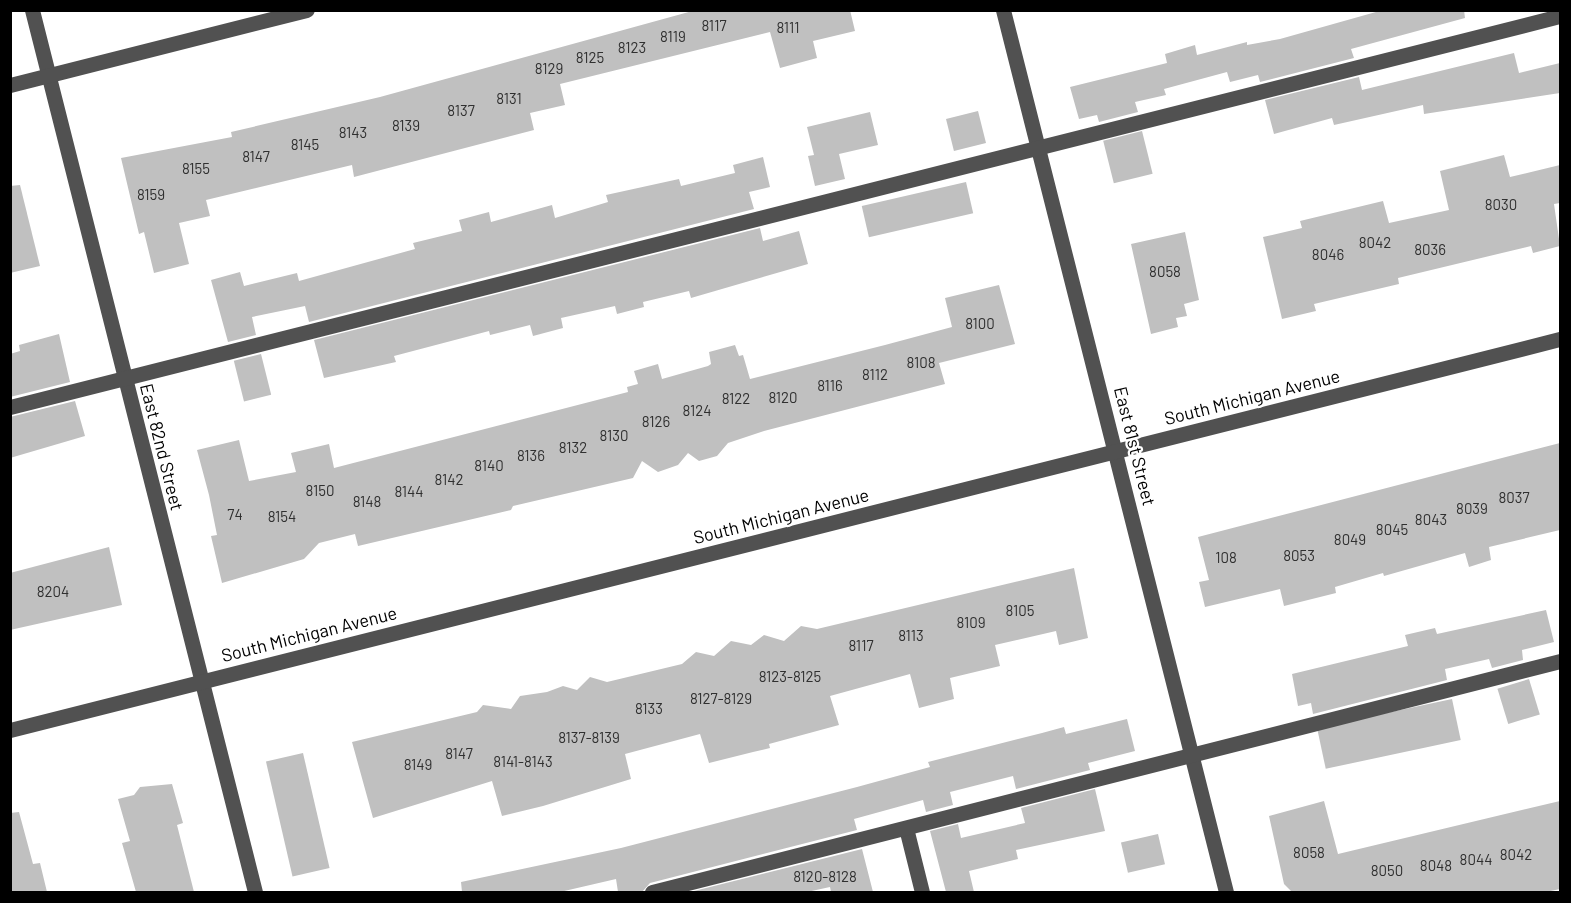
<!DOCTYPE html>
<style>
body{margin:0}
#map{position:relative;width:1571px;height:903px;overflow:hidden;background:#fff;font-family:Barlow,sans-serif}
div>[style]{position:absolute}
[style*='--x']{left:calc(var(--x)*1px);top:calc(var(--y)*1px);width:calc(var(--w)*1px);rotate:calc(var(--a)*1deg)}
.building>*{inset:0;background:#c0c0c0;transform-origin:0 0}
.minor>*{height:15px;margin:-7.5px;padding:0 7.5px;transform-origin:7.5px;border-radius:7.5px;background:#515151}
span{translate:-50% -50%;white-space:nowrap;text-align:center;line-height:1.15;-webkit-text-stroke:4.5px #fff;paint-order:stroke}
.number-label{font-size:15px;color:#303030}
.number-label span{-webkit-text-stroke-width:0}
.street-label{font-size:18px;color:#000}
.frame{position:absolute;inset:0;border:12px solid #000;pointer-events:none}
</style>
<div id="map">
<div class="building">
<i style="clip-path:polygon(696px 10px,850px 10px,855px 31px,813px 41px,817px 58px,780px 68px,770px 32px,560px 84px,565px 105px,530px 113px,534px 130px,354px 177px,352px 165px,206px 200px,210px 216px,179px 223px,189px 264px,154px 273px,144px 232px,139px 234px,121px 158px,232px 137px,231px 132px,380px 97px)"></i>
<i style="clip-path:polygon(1383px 10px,1464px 10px,1465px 18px,1351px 49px,1354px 58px,1260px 82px,1258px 75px,1230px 82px,1227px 72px,1164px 89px,1166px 95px,1135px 102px,1138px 112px,1099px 122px,1097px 115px,1079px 119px,1070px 87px,1167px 63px,1165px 54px,1195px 45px,1197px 55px,1247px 42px,1247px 45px,1280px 39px)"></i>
<i style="clip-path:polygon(1514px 53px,1519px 73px,1560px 63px,1560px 93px,1424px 114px,1423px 105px,1334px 125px,1332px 118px,1274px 134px,1265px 100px,1359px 77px,1362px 90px)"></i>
<i style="left:978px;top:111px;width:33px;height:33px;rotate:76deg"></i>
<i style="clip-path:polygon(870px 112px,878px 145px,839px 154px,845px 179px,815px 186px,808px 156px,814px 155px,807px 127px)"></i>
<i style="left:1142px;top:131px;width:44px;height:40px;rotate:76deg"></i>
<i style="clip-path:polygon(1504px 155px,1510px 177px,1560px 165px,1560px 203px,1554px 204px,1560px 246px,1533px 253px,1531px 246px,1398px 278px,1399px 284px,1314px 304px,1316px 311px,1282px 319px,1263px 237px,1302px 228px,1300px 221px,1383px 201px,1389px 223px,1449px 210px,1440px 171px)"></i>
<i style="clip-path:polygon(763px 157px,770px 187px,749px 192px,754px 209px,309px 322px,305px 306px,252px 317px,256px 335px,228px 342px,211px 280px,240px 272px,244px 286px,297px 273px,299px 281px,415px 249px,413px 243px,462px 231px,459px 220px,489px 212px,491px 222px,552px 205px,555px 218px,608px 202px,606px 195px,679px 179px,681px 186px,735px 173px,733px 165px)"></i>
<i style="left:966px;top:182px;width:32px;height:107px;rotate:77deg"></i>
<i style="clip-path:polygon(20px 185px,40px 266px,10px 273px,10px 186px)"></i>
<i style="clip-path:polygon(760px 228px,763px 241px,799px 231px,808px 264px,691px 298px,689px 291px,643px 302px,644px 307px,617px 314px,615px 306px,561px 318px,563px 328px,533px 336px,530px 325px,490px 335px,489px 331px,394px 356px,396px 362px,324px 378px,314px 340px)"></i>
<i style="clip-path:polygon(1185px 232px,1199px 300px,1184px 304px,1187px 316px,1176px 318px,1178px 327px,1151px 334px,1131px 244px)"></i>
<i style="clip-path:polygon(999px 285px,1015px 344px,939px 363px,945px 384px,764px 431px,728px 443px,717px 456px,699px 461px,688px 453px,678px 465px,658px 472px,642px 461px,633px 478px,513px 506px,511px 510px,358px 546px,355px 534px,319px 543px,304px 559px,222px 583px,211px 536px,217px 535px,209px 495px,197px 450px,239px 440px,249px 481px,296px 472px,291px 453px,329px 444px,334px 468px,628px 392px,627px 387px,638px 384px,634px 371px,658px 364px,662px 379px,708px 366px,711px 364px,709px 352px,735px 345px,739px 356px,743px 355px,750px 379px,885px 345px,952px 327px,945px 298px)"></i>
<i style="clip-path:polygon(59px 334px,70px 382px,10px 397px,10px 354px,20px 351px,19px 345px)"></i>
<i style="left:261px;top:354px;width:42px;height:28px;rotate:76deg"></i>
<i style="clip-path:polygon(75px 401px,85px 436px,10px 458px,10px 417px)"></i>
<i style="clip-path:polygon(1560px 443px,1560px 530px,1489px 547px,1491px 560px,1469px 567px,1465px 553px,1384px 576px,1383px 573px,1335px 587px,1336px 593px,1284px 606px,1280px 589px,1205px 607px,1199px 582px,1209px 580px,1198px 537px)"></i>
<i style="clip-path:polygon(109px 547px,122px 605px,10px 630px,10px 573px)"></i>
<i style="clip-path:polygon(1074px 568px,1088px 638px,1059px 645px,1056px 631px,995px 645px,1000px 666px,950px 678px,954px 699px,919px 708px,910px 674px,830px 696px,839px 725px,769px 744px,770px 748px,753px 752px,709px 763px,700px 734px,625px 754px,631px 779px,543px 806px,502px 816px,492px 781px,373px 818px,352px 742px,477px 712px,483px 705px,511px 709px,520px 696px,547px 692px,563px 686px,577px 690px,590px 677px,607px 682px,682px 664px,696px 652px,714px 656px,731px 641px,751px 645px,764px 635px,784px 641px,801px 626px,817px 629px)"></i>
<i style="clip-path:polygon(1546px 610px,1554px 642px,1522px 650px,1523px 660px,1492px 668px,1489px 659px,1445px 669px,1447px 680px,1313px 714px,1311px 703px,1298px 706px,1292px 674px,1408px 646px,1405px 635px,1435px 628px,1437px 634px)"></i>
<i style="left:1529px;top:679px;width:37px;height:33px;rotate:73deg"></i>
<i style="left:1452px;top:699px;width:42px;height:138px;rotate:78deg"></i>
<i style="clip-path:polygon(1127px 719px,1135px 751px,1088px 763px,1090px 770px,1016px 789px,1013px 776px,950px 792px,953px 805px,926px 812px,923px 800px,854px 819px,857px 830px,650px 883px,642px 892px,618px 892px,616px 879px,560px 892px,462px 892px,461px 882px,621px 848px,857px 787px,930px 767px,928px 762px,1042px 733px,1064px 727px,1066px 734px)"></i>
<i style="left:303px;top:753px;width:118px;height:38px;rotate:77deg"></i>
<i style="clip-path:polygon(172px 784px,183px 823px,177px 825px,194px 892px,136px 892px,122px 843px,130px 841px,118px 799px,134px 795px,140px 787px)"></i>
<i style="clip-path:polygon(1095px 789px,1105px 831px,1016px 850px,1018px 859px,969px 871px,974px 892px,946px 892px,930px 831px,958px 824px,961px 838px,1025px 823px,1021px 808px)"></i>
<i style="clip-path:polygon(1324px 801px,1338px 854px,1560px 801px,1560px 889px,1546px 892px,1292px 892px,1284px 884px,1269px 816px)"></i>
<i style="clip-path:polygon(19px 812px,33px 864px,40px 863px,47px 892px,10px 892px,10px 813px)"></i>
<i style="left:1158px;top:834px;width:31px;height:38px;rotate:77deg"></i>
<i style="clip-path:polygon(862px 849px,873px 892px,831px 892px,830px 887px,807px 892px,690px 892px)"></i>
</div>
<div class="minor">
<i style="--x:32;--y:10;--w:910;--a:75.81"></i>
<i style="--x:1003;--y:10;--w:910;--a:75.81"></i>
<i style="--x:10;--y:85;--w:306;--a:-14.2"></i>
<i style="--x:10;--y:407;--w:1599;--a:-14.16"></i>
<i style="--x:10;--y:730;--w:1599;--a:-14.16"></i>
<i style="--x:906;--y:828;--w:66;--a:76"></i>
<i style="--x:652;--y:892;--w:937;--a:-14.27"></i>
</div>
<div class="number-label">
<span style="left:714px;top:26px">8117</span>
<span style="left:788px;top:28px">8111</span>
<span style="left:673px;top:37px">8119</span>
<span style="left:632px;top:48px">8123</span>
<span style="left:590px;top:58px">8125</span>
<span style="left:549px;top:69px">8129</span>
<span style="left:509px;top:99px">8131</span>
<span style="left:461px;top:111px">8137</span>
<span style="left:406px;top:126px">8139</span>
<span style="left:353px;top:133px">8143</span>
<span style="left:305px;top:145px">8145</span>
<span style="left:256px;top:157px">8147</span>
<span style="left:196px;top:169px">8155</span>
<span style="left:151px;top:195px">8159</span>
<span style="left:1501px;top:205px">8030</span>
<span style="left:1375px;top:243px">8042</span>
<span style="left:1430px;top:250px">8036</span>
<span style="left:1328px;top:255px">8046</span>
<span style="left:1165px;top:272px">8058</span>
<span style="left:980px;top:324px">8100</span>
<span style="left:921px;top:363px">8108</span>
<span style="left:875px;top:375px">8112</span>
<span style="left:830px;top:386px">8116</span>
<span style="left:783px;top:398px">8120</span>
<span style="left:736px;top:399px">8122</span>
<span style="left:697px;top:411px">8124</span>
<span style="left:656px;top:422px">8126</span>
<span style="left:614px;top:436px">8130</span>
<span style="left:573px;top:448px">8132</span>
<span style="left:531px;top:456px">8136</span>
<span style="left:489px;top:466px">8140</span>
<span style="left:449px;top:480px">8142</span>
<span style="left:320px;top:491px">8150</span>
<span style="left:409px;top:492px">8144</span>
<span style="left:1514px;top:498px">8037</span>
<span style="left:367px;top:502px">8148</span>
<span style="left:1472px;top:509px">8039</span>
<span style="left:235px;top:515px">74</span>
<span style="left:282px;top:517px">8154</span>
<span style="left:1431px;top:520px">8043</span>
<span style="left:1392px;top:530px">8045</span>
<span style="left:1350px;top:540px">8049</span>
<span style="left:1299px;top:556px">8053</span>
<span style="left:1226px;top:558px">108</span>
<span style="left:53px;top:592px">8204</span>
<span style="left:1020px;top:611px">8105</span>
<span style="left:971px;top:623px">8109</span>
<span style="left:911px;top:636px">8113</span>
<span style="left:861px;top:646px">8117</span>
<span style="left:790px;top:677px">8123-8125</span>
<span style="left:721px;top:699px">8127-8129</span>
<span style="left:649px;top:709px">8133</span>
<span style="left:589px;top:738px">8137-8139</span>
<span style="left:459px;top:754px">8147</span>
<span style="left:523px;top:762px">8141-8143</span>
<span style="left:418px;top:765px">8149</span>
<span style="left:1309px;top:853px">8058</span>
<span style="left:1516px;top:855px">8042</span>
<span style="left:1476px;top:860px">8044</span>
<span style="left:1436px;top:866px">8048</span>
<span style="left:1387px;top:871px">8050</span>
<span style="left:825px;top:877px">8120-8128</span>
</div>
<div class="street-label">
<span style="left:1252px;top:397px;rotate:-14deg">South Michigan Avenue</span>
<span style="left:1135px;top:446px;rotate:76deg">East 81st Street</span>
<span style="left:162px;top:447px;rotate:76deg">East 82nd Street</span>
<span style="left:781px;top:516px;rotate:-14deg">South Michigan Avenue</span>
<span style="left:309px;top:634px;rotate:-14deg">South Michigan Avenue</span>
</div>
<div class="frame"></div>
</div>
